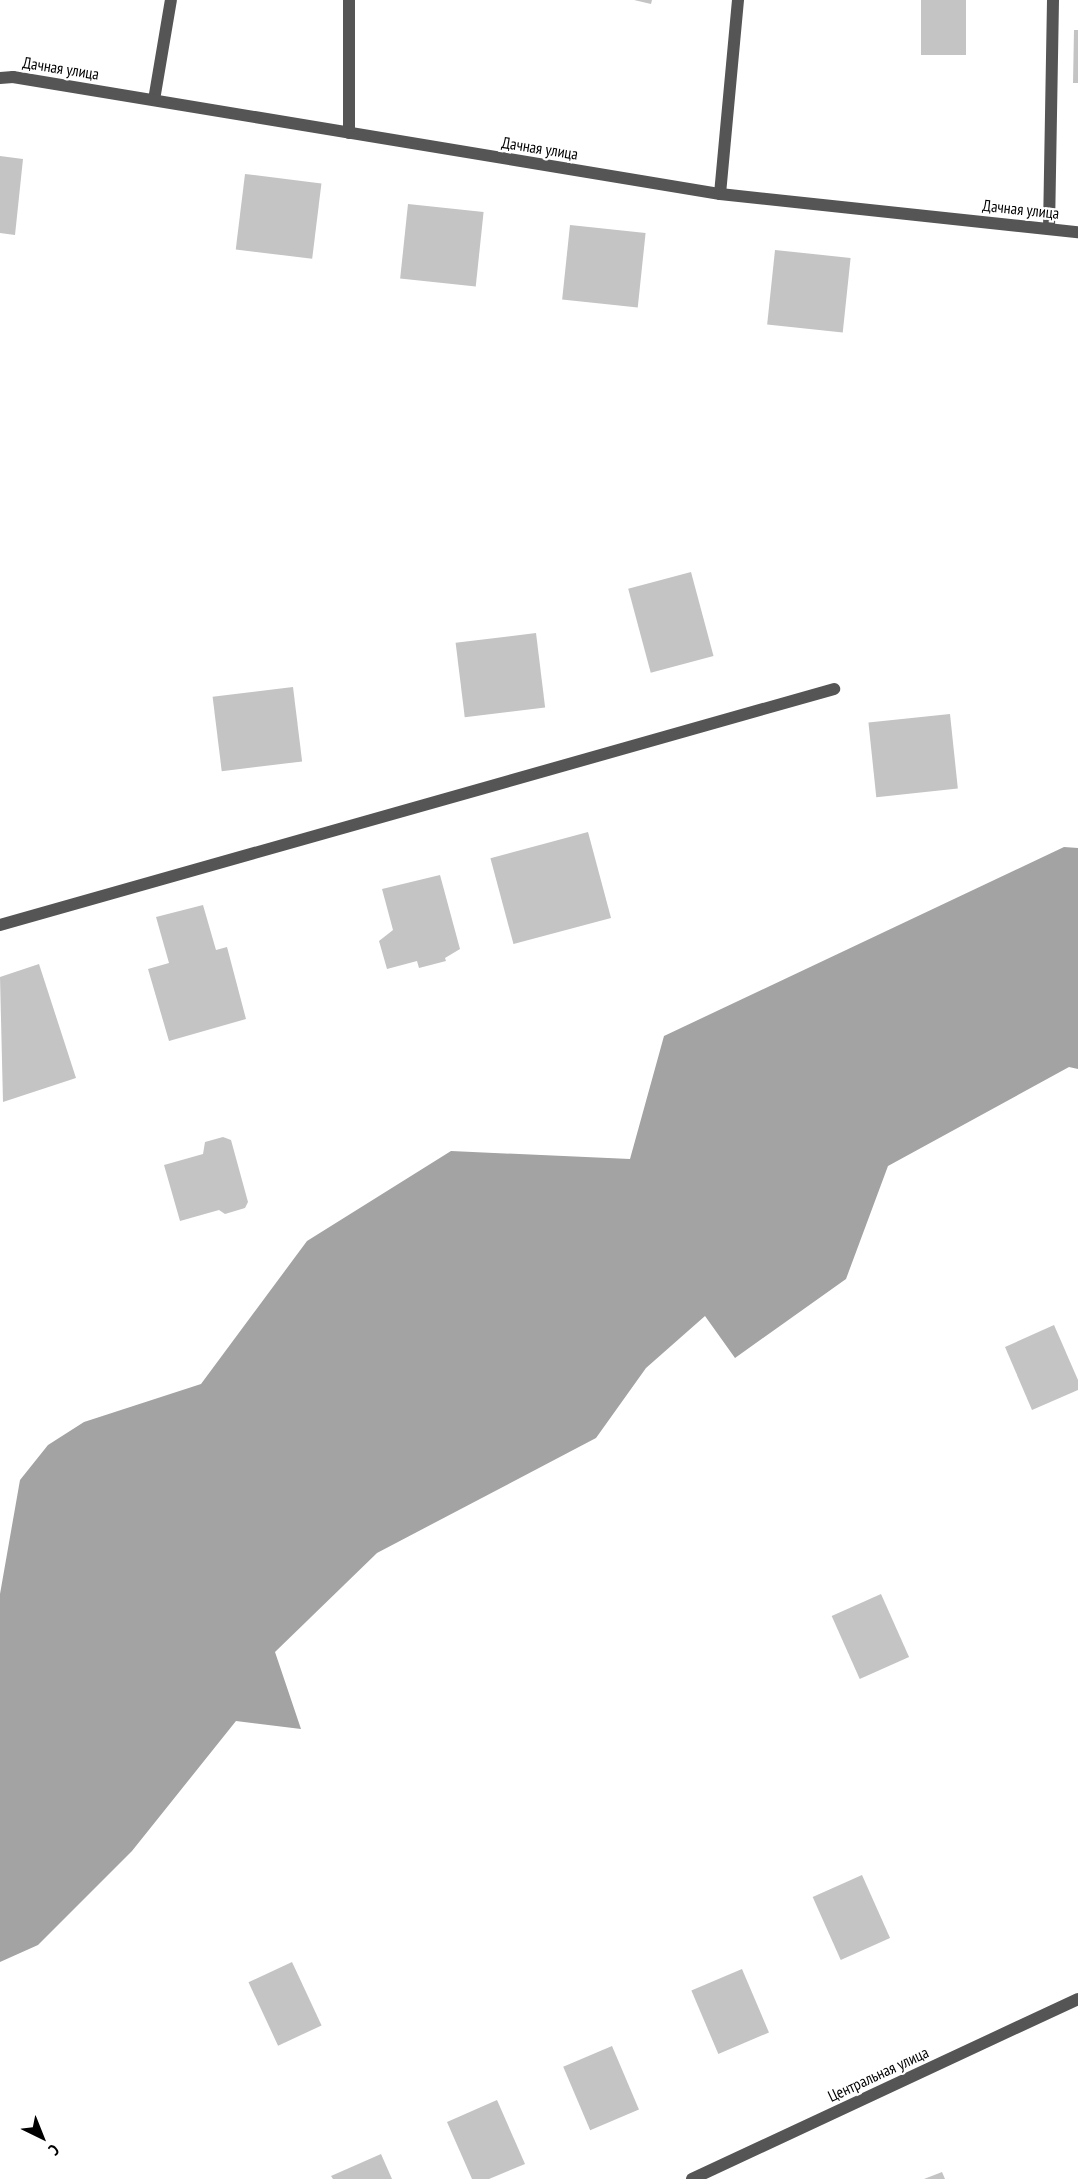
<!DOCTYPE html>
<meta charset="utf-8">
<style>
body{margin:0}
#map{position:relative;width:1078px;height:2179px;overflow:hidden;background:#fff;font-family:"PT Sans Narrow",sans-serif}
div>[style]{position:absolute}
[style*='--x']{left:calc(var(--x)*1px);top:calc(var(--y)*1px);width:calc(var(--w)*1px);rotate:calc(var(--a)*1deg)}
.water>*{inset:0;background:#a3a3a3}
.building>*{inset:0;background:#c4c4c4;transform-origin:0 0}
.lane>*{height:12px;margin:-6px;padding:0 6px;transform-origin:6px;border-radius:6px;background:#555}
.street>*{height:12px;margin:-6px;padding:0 6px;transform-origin:6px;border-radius:6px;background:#555}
span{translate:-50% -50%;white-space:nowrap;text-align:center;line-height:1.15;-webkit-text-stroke:4.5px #fff;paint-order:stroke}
.street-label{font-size:16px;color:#000}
.north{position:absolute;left:12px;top:2107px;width:60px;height:60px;-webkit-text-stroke:4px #fff;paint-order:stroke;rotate:137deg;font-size:16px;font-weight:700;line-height:24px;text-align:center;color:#000}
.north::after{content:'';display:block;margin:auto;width:21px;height:27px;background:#000;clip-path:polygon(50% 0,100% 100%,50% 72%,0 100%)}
</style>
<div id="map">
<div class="water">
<i style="clip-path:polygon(1064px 847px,1078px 848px,1078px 1069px,1069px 1067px,888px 1166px,846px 1279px,735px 1358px,705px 1316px,646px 1368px,596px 1438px,377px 1553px,275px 1652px,301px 1729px,236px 1721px,132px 1851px,38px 1945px,0 1962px,0 1594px,20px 1480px,48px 1445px,84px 1422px,201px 1384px,307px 1241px,451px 1151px,630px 1159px,664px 1036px)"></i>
</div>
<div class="building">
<i style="clip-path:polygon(634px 0,652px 0,651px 4px)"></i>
<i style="left:921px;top:0;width:45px;height:55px"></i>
<i style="clip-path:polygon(1074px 30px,1078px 30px,1078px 83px,1073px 83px)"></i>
<i style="clip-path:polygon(0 156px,23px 159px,15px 235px,0 233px)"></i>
<i style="left:245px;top:174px;width:77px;height:76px;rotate:7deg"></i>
<i style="left:408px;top:204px;width:76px;height:75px;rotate:6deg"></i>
<i style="left:570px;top:225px;width:76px;height:75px;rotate:6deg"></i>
<i style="left:775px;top:250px;width:76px;height:75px;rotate:6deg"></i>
<i style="left:691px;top:572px;width:87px;height:65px;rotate:75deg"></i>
<i style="left:536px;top:633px;width:75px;height:81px;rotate:83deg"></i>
<i style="left:293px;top:687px;width:75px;height:81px;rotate:83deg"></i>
<i style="left:950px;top:714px;width:75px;height:82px;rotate:84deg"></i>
<i style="left:588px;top:832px;width:89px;height:101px;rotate:75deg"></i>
<i style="clip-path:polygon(440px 875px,460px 949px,445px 958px,446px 961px,419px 968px,417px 961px,387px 969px,379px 941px,393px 930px,382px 889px)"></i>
<i style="clip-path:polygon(203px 905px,216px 950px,227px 947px,246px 1019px,169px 1041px,148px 969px,169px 963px,156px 917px)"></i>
<i style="clip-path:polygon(39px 964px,76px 1078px,3px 1102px,0 977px)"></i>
<i style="clip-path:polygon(223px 1137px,231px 1140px,248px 1202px,245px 1208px,225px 1214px,219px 1210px,180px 1221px,164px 1165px,203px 1154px,205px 1142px)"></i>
<i style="clip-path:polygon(1054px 1325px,1078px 1380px,1078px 1390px,1032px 1410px,1005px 1347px)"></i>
<i style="left:881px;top:1594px;width:69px;height:54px;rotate:66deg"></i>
<i style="left:862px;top:1875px;width:69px;height:54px;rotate:66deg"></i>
<i style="left:292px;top:1962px;width:70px;height:48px;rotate:65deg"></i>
<i style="left:742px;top:1969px;width:69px;height:55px;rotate:67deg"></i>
<i style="left:612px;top:2046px;width:69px;height:53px;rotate:67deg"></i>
<i style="clip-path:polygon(497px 2100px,525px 2164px,489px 2179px,472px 2179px,447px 2122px)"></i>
<i style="clip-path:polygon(381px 2154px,392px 2179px,333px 2179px,331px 2176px)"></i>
<i style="clip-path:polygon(942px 2172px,945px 2179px,924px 2179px)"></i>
</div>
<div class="lane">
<i style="--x:349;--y:0;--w:133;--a:90"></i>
<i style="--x:154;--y:100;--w:101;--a:-80.4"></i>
<i style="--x:720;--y:194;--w:195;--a:-84.7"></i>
<i style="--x:1049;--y:229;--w:229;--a:-89"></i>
</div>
<div class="street">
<i style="--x:0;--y:78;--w:13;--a:-4"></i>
<i style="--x:13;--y:77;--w:717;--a:9.4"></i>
<i style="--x:720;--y:194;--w:360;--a:6.1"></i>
<i style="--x:0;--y:925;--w:867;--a:-15.8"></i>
<i style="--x:692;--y:2179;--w:426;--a:-25"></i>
</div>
<div class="street-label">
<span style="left:61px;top:68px;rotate:9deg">Дачная улица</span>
<span style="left:540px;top:148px;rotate:9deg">Дачная улица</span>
<span style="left:1021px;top:209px;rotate:6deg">Дачная улица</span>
<span style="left:878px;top:2074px;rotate:-25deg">Центральная улица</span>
</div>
<div class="north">С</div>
</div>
